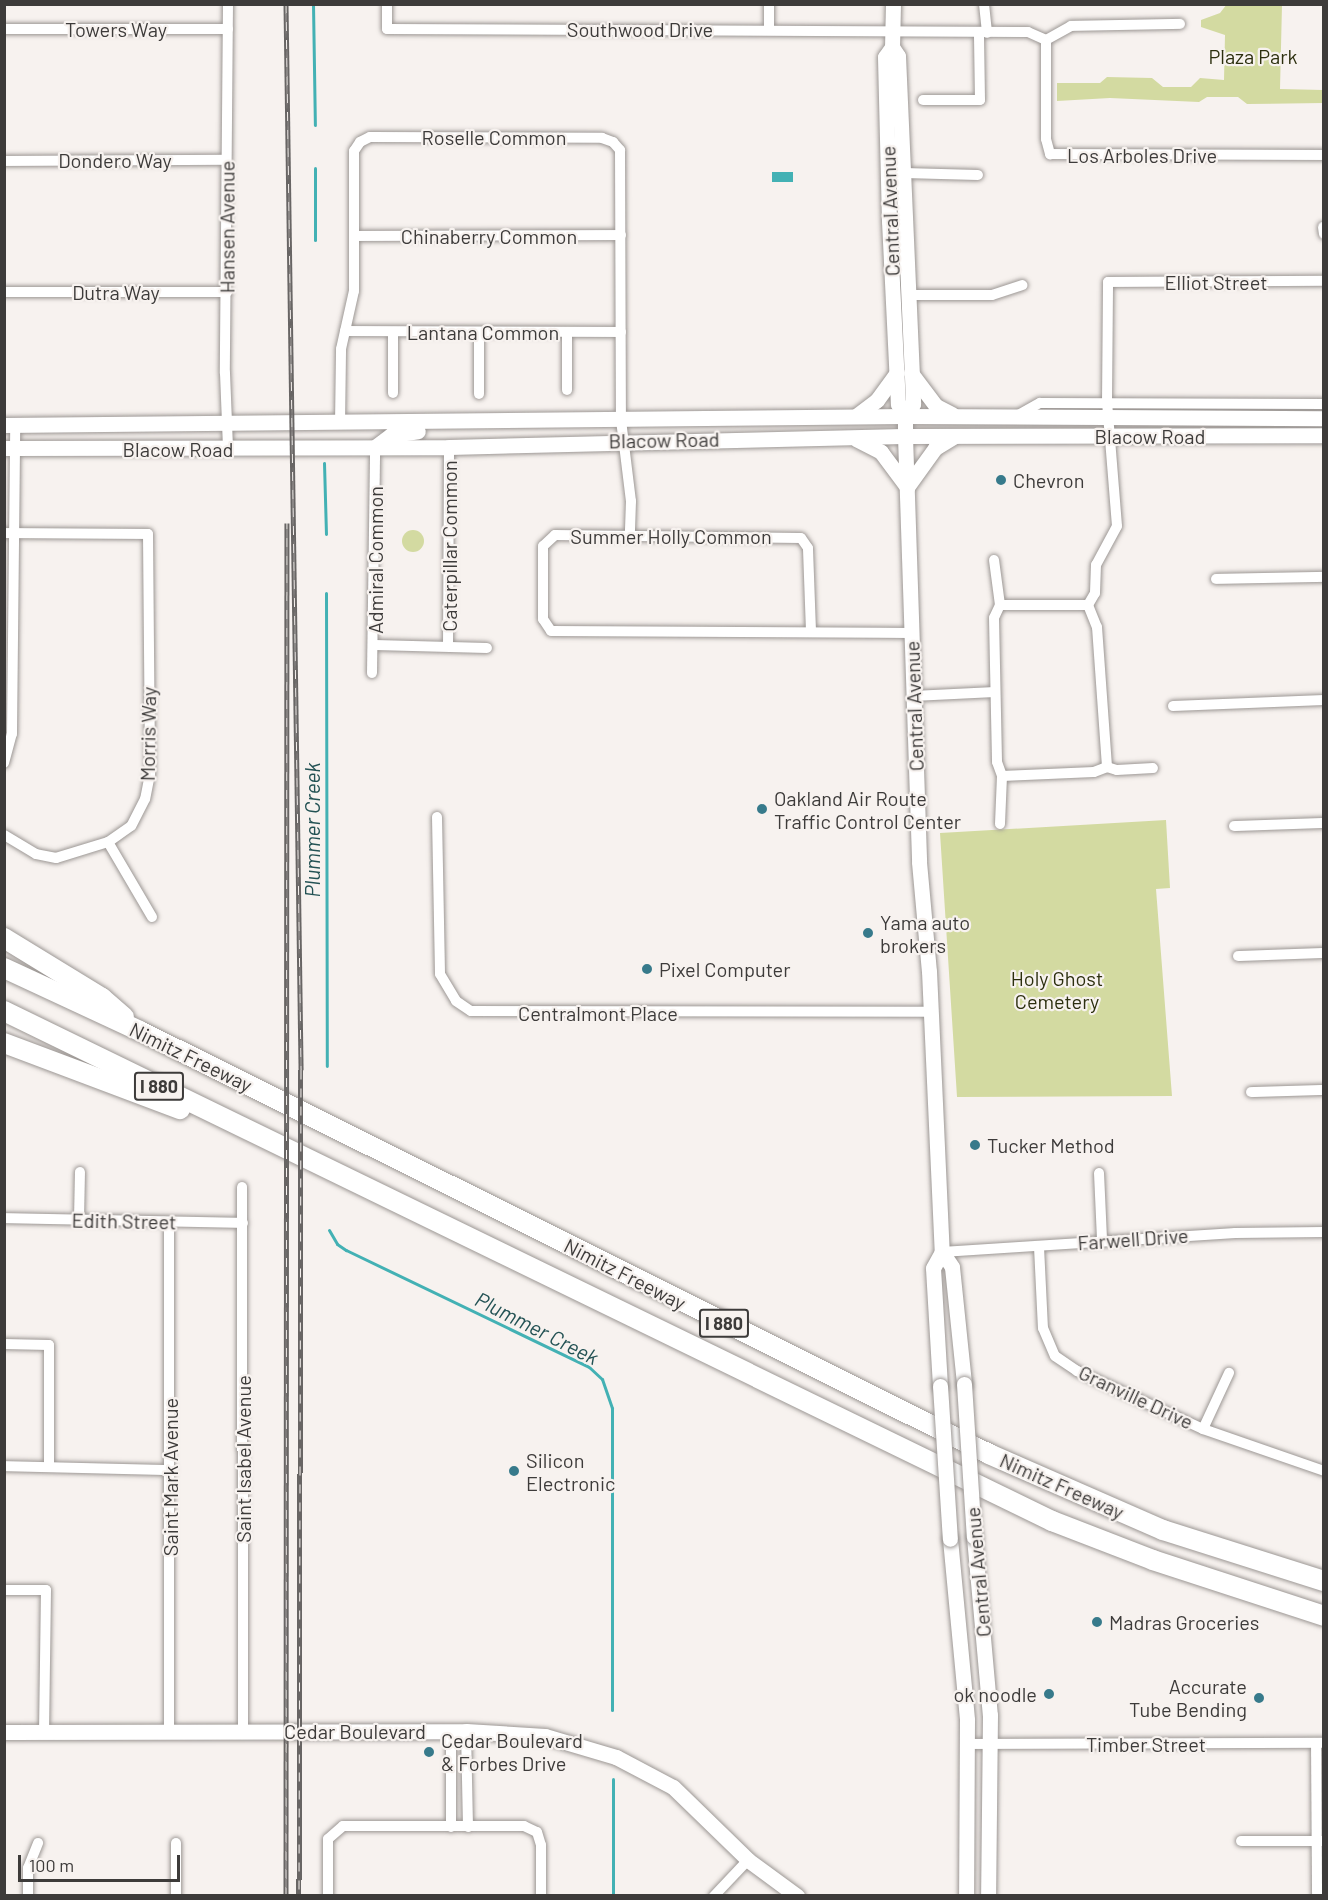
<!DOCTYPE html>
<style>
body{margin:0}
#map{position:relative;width:1328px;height:1900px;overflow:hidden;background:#f7f2ef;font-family:Barlow,sans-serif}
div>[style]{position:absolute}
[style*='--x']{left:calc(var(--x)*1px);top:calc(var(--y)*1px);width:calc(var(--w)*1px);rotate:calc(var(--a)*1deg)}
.green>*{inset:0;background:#d3daa1}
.round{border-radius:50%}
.water>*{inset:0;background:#43b1b4;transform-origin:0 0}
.stream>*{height:3px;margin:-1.5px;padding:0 1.5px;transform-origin:1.5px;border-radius:1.5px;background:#43b1b4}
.roads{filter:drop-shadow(0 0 2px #9c9794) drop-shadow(0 0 2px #9c9794)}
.street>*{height:10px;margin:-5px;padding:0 5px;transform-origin:5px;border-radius:5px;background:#fff}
.secondary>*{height:15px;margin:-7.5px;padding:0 7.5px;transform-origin:7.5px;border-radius:7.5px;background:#fff}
.highway>*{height:20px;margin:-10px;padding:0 10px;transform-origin:10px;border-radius:10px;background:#fff}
.rail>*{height:5px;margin-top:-2.5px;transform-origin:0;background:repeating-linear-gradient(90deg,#f7f2ef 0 9px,#686564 0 18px);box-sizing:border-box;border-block:2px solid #686564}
.bridges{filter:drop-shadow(0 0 2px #9c9794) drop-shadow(0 0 2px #9c9794)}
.secondary-bridge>*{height:15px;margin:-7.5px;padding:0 7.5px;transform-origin:7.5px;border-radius:7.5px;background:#fff}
.dots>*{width:16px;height:16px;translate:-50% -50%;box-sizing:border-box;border:3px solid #f7f2ef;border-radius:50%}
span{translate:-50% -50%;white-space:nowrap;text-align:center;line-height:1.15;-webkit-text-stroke:4.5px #f7f2ef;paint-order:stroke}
.shield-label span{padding:2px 4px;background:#f7f2ef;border:2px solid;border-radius:4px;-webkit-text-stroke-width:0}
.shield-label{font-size:18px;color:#3d3b3a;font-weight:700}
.street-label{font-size:20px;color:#3d3b3a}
.park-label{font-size:20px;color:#2c2f0e}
.poi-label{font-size:20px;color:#3d3b3a}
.left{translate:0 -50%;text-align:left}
.right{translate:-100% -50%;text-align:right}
.water-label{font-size:21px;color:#235254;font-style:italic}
.frame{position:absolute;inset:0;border:6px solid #3d3b3a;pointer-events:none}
.scale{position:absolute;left:18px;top:1855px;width:162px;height:27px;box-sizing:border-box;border:3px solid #3d3b3a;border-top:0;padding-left:8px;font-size:18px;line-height:21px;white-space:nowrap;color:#3d3b3a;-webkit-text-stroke:4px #f7f2ef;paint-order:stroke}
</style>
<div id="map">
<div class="green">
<i style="clip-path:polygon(1227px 4px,1282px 5px,1280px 89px,1323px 90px,1323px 103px,1247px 104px,1238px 97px,1207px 97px,1199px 102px,1110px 98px,1057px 101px,1057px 83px,1100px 83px,1107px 77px,1152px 78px,1163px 87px,1191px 87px,1200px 78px,1224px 80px,1225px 35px,1201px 27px,1201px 20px,1220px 13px)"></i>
<i class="round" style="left:402px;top:530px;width:22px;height:22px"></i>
<i style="clip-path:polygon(1166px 820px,1170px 888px,1156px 889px,1172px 1096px,957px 1097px,940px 833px)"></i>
</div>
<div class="water">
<i style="left:772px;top:172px;width:21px;height:10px"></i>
</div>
<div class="stream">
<i style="--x:313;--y:4;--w:121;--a:89.1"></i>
<i style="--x:315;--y:168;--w:72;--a:90"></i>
<i style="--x:324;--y:463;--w:71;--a:88.4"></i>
<i style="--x:326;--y:593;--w:473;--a:89.9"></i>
<i style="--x:329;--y:1230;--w:16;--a:60"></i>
<i style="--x:337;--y:1244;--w:11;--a:34"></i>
<i style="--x:346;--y:1250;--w:270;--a:25.7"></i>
<i style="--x:589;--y:1367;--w:18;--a:43"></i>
<i style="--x:602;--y:1379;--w:31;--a:71"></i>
<i style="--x:612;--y:1408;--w:302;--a:90"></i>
<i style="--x:613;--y:1779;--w:117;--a:90"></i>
</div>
<div class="roads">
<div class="street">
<i style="--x:228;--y:4;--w:369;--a:90.5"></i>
<i style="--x:225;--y:373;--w:76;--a:87.7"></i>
<i style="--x:387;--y:4;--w:25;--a:90"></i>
<i style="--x:387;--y:29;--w:641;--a:0.27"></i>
<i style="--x:1028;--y:32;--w:20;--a:24"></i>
<i style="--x:769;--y:4;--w:25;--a:90"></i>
<i style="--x:984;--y:4;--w:29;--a:84"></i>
<i style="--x:4;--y:29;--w:224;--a:0"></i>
<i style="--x:1046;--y:40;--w:99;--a:90"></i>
<i style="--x:1046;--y:139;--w:16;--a:75"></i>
<i style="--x:1050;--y:154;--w:274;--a:0.2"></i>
<i style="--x:1046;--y:40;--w:29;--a:-29"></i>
<i style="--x:1071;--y:26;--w:109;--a:-1.1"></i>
<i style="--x:923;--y:100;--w:57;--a:0"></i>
<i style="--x:980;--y:100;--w:67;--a:-90.9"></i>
<i style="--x:4;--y:161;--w:222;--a:-0.3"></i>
<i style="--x:904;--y:173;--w:74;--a:1.5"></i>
<i style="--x:1323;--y:227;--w:7;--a:82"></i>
<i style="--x:357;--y:236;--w:264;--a:-0.2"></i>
<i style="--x:4;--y:292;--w:223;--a:0"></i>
<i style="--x:908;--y:295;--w:84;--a:0"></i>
<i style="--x:992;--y:295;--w:32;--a:-18"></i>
<i style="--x:345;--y:331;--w:276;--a:0.2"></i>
<i style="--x:393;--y:332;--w:61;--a:90"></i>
<i style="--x:479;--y:332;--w:62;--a:90"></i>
<i style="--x:567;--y:332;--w:58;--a:90"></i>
<i style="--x:1018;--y:415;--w:25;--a:-29"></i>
<i style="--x:1040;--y:403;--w:284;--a:0.2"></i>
<i style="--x:340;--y:424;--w:75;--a:-89.2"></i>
<i style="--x:341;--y:349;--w:59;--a:-77.4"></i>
<i style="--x:354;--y:291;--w:140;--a:-90"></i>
<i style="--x:354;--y:151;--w:11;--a:-56"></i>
<i style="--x:360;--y:142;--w:11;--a:-27"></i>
<i style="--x:370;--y:137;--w:232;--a:0.2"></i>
<i style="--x:602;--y:138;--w:12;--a:20"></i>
<i style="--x:613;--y:142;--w:11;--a:49"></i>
<i style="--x:620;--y:150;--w:270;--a:89.8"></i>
<i style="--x:621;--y:420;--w:82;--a:83"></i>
<i style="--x:631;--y:501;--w:33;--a:92"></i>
<i style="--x:4;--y:533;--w:144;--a:0.4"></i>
<i style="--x:148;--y:534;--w:240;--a:89.5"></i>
<i style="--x:150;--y:774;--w:25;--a:101"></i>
<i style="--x:145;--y:799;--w:30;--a:117"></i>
<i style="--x:131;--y:826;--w:28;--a:145"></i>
<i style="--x:108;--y:842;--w:54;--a:162.9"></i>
<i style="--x:56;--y:858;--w:20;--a:-169"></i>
<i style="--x:36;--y:854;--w:37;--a:-149"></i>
<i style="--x:994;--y:560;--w:45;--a:82.4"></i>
<i style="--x:1000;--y:605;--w:14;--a:115"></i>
<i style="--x:994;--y:618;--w:144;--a:88.8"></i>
<i style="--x:997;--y:762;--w:15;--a:70"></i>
<i style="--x:1002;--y:776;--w:48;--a:92.4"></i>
<i style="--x:1216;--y:579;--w:108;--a:-1.1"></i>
<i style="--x:1000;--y:605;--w:88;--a:0"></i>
<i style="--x:1088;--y:605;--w:14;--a:-60"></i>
<i style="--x:1095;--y:593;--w:28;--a:-88"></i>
<i style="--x:1096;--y:565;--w:44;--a:-61.7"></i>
<i style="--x:1117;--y:526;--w:124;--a:-94.6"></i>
<i style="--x:1107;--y:402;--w:120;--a:-89.5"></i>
<i style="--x:1108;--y:282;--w:216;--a:-0.3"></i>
<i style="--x:1088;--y:605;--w:24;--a:68"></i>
<i style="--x:1097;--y:627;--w:140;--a:85.9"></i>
<i style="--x:811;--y:631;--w:83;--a:-92.1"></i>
<i style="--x:808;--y:548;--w:12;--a:-125"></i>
<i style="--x:801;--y:538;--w:246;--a:-179.3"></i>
<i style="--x:555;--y:535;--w:16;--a:137"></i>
<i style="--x:543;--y:546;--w:73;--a:90"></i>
<i style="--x:543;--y:619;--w:14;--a:56"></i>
<i style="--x:551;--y:631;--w:360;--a:0.3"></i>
<i style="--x:375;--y:645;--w:112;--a:1.5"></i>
<i style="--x:448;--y:646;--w:199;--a:-89.7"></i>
<i style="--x:372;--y:673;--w:226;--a:-89.2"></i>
<i style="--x:913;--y:696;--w:82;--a:-2.8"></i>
<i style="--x:1173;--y:706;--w:151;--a:-2.3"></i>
<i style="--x:4;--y:763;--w:30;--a:-75"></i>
<i style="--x:12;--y:734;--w:309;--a:-89.4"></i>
<i style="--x:1002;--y:776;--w:92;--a:-2.5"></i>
<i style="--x:1094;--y:772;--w:14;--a:-21"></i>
<i style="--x:1107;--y:767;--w:10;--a:17"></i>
<i style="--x:1117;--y:770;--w:36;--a:-3"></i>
<i style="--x:437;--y:817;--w:157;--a:88.9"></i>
<i style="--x:440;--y:974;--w:31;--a:59"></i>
<i style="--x:456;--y:1001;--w:18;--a:34"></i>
<i style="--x:471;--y:1011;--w:460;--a:0.1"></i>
<i style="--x:1234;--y:826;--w:90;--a:-1.9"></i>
<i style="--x:108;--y:842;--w:87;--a:59.6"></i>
<i style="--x:1238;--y:956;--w:86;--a:-2"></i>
<i style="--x:1251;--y:1092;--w:73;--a:-1.6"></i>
<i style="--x:1099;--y:1173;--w:67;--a:87.4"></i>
<i style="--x:242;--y:1187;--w:544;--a:89.89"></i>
<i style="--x:4;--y:1218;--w:239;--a:1.2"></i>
<i style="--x:79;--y:1219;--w:47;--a:-88.8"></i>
<i style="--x:169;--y:1222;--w:510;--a:90"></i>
<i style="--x:1039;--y:1247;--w:81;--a:87.2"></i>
<i style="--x:1043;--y:1328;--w:30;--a:67"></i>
<i style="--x:1055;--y:1356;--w:27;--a:34"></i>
<i style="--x:1077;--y:1371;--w:139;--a:24.7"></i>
<i style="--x:1203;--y:1429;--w:128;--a:19.1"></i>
<i style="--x:942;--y:1252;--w:294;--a:-3.7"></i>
<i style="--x:1235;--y:1233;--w:89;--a:-0.6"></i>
<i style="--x:4;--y:1344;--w:45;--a:1.3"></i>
<i style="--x:49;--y:1345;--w:122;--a:90"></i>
<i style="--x:1203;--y:1429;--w:62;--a:-65.1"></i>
<i style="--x:4;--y:1466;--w:166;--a:1.4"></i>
<i style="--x:4;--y:1590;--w:42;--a:0"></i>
<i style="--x:46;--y:1590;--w:142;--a:90.8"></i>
<i style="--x:451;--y:1731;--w:96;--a:90"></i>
<i style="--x:466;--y:1731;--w:96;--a:88.8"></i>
<i style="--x:1316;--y:1743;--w:153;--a:89.6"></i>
<i style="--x:968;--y:1744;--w:356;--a:-0.2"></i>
<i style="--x:1241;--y:1841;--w:83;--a:0"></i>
<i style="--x:176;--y:1843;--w:53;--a:90"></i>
<i style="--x:28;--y:1896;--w:28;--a:-90"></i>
<i style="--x:28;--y:1868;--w:27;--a:-68"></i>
<i style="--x:328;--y:1896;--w:57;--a:-90"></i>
<i style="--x:328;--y:1839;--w:20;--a:-41"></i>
<i style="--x:343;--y:1826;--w:181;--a:0"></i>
<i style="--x:524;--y:1826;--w:14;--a:25"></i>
<i style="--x:537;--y:1832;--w:14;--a:73"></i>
<i style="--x:541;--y:1845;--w:51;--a:90"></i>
<i style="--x:714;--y:1896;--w:50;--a:-46.6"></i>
</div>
<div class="secondary">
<i style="--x:893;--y:4;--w:43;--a:91.3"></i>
<i style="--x:892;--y:47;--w:11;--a:56"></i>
<i style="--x:898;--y:56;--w:348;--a:87.5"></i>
<i style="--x:913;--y:404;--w:10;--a:143"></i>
<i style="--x:905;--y:410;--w:26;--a:90"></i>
<i style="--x:905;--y:436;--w:426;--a:88.1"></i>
<i style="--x:919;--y:862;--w:109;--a:84.8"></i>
<i style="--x:929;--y:971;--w:281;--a:87.4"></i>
<i style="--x:942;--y:1252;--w:18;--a:56"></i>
<i style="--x:952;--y:1267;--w:118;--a:84.1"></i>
<i style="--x:892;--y:47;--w:12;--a:125"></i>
<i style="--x:885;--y:57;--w:164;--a:88.6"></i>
<i style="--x:889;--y:221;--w:183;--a:87.2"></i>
<i style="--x:898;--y:404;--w:9;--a:41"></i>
<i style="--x:911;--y:373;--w:41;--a:52.9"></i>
<i style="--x:936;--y:406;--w:18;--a:27"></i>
<i style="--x:856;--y:416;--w:26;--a:-37"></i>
<i style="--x:877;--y:400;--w:32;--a:-54"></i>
<i style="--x:4;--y:425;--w:901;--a:-0.57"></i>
<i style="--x:905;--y:416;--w:419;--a:0.3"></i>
<i style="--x:856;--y:439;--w:28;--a:27"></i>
<i style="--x:881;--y:452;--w:44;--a:53.4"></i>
<i style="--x:375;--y:447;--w:20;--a:-37"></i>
<i style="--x:391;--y:435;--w:27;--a:-8"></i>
<i style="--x:4;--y:448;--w:445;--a:-0.1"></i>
<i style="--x:449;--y:447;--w:454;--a:-1.4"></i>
<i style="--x:903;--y:436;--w:421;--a:-0.1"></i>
<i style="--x:907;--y:487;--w:48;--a:-54.3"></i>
<i style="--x:935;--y:448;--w:23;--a:-31"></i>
<i style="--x:940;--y:1386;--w:118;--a:-93.4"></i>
<i style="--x:933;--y:1268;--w:18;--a:-61"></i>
<i style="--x:974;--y:1537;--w:179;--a:84.9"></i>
<i style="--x:990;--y:1715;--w:181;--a:90.6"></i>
<i style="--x:950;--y:1539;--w:182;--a:84.6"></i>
<i style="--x:967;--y:1720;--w:176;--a:90.3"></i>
<i style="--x:4;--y:1732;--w:462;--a:-0.1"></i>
<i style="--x:466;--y:1731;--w:79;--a:3.6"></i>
<i style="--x:545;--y:1736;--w:74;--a:16.5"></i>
<i style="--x:616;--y:1757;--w:64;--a:27.8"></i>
<i style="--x:673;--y:1787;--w:105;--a:44.2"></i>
<i style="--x:748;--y:1860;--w:61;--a:36.3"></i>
</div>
<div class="highway">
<i style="--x:4;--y:938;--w:115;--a:31.5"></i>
<i style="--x:102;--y:998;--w:29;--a:41"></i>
<i style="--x:4;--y:968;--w:150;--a:24.9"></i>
<i style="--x:140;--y:1031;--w:949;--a:26.48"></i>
<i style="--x:989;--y:1454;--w:190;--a:23.6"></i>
<i style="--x:1163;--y:1530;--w:169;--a:17.6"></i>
<i style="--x:4;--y:1011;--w:1166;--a:25.95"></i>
<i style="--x:1052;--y:1521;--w:108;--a:21.1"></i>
<i style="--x:1153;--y:1560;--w:180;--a:18.1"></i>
<i style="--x:4;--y:1043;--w:188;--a:20.6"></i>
</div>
</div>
<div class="rail">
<i style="--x:286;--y:4;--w:1066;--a:89.19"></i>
<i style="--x:301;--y:1070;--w:826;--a:90.14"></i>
<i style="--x:286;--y:1896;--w:1373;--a:-89.96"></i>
</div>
<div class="bridges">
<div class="secondary-bridge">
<i style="--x:964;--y:1384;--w:153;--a:86.3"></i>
<i style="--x:940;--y:1386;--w:153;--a:86.3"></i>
</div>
</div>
<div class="dots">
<i style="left:1001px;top:480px;background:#377a8b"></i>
<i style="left:762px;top:809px;background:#377a8b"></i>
<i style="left:868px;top:933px;background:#377a8b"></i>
<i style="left:647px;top:969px;background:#377a8b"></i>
<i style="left:975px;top:1145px;background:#377a8b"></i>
<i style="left:514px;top:1471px;background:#377a8b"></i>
<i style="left:1097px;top:1622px;background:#377a8b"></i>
<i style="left:1049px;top:1694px;background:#377a8b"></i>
<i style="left:1259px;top:1698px;background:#377a8b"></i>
<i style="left:429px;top:1752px;background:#377a8b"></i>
</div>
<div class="shield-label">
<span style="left:159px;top:1086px">I 880</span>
<span style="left:724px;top:1323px">I 880</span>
</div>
<div class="street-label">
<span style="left:116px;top:29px">Towers Way</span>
<span style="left:640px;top:29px">Southwood Drive</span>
<span style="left:494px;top:137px">Roselle Common</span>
<span style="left:1142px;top:155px">Los Arboles Drive</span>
<span style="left:115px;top:160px">Dondero Way</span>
<span style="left:890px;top:211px;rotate:-92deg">Central Avenue</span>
<span style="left:227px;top:227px;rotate:-90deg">Hansen Avenue</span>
<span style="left:489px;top:236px">Chinaberry Common</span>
<span style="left:1216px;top:282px">Elliot Street</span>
<span style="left:116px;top:292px">Dutra Way</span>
<span style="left:483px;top:332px">Lantana Common</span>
<span style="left:1150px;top:436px">Blacow Road</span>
<span style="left:664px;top:440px;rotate:-1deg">Blacow Road</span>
<span style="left:178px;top:449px">Blacow Road</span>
<span style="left:671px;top:536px">Summer Holly Common</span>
<span style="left:449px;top:546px;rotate:-90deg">Caterpillar Common</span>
<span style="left:375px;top:560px;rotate:-90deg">Admiral Common</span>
<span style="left:914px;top:706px;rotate:-92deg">Central Avenue</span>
<span style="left:148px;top:734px;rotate:-89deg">Morris Way</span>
<span style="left:598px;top:1013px">Centralmont Place</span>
<span style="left:191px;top:1057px;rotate:26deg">Nimitz Freeway</span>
<span style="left:124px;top:1221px;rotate:1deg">Edith Street</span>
<span style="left:1133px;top:1239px;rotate:-4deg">Farwell Drive</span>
<span style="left:625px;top:1274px;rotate:27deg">Nimitz Freeway</span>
<span style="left:1136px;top:1397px;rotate:25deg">Granville Drive</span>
<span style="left:243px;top:1459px;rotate:-90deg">Saint Isabel Avenue</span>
<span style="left:170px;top:1477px;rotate:-90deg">Saint Mark Avenue</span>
<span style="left:1062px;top:1486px;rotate:24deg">Nimitz Freeway</span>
<span style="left:978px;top:1572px;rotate:-95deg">Central Avenue</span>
<span style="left:355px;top:1731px">Cedar Boulevard</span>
<span style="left:1146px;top:1744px">Timber Street</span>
</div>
<div class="park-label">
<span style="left:1253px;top:56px">Plaza Park</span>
<span style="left:1057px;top:990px">Holy Ghost<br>Cemetery</span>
</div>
<div class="poi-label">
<span class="left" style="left:1013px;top:480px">Chevron</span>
<span class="left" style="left:774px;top:810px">Oakland Air Route<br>Traffic Control Center</span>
<span class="left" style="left:880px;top:934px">Yama auto<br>brokers</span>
<span class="left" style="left:659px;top:969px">Pixel Computer</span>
<span class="left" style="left:987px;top:1145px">Tucker Method</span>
<span class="left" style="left:526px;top:1472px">Silicon<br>Electronic</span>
<span class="left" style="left:1109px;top:1622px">Madras Groceries</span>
<span class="right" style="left:1247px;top:1698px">Accurate<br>Tube Bending</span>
<span class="right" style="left:1037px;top:1694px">ok noodle</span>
<span class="left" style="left:441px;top:1752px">Cedar Boulevard<br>&amp; Forbes Drive</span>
</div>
<div class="water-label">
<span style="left:312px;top:830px;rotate:-90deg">Plummer Creek</span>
<span style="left:537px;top:1328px;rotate:27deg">Plummer Creek</span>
</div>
<div class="frame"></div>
<div class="scale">100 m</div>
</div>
